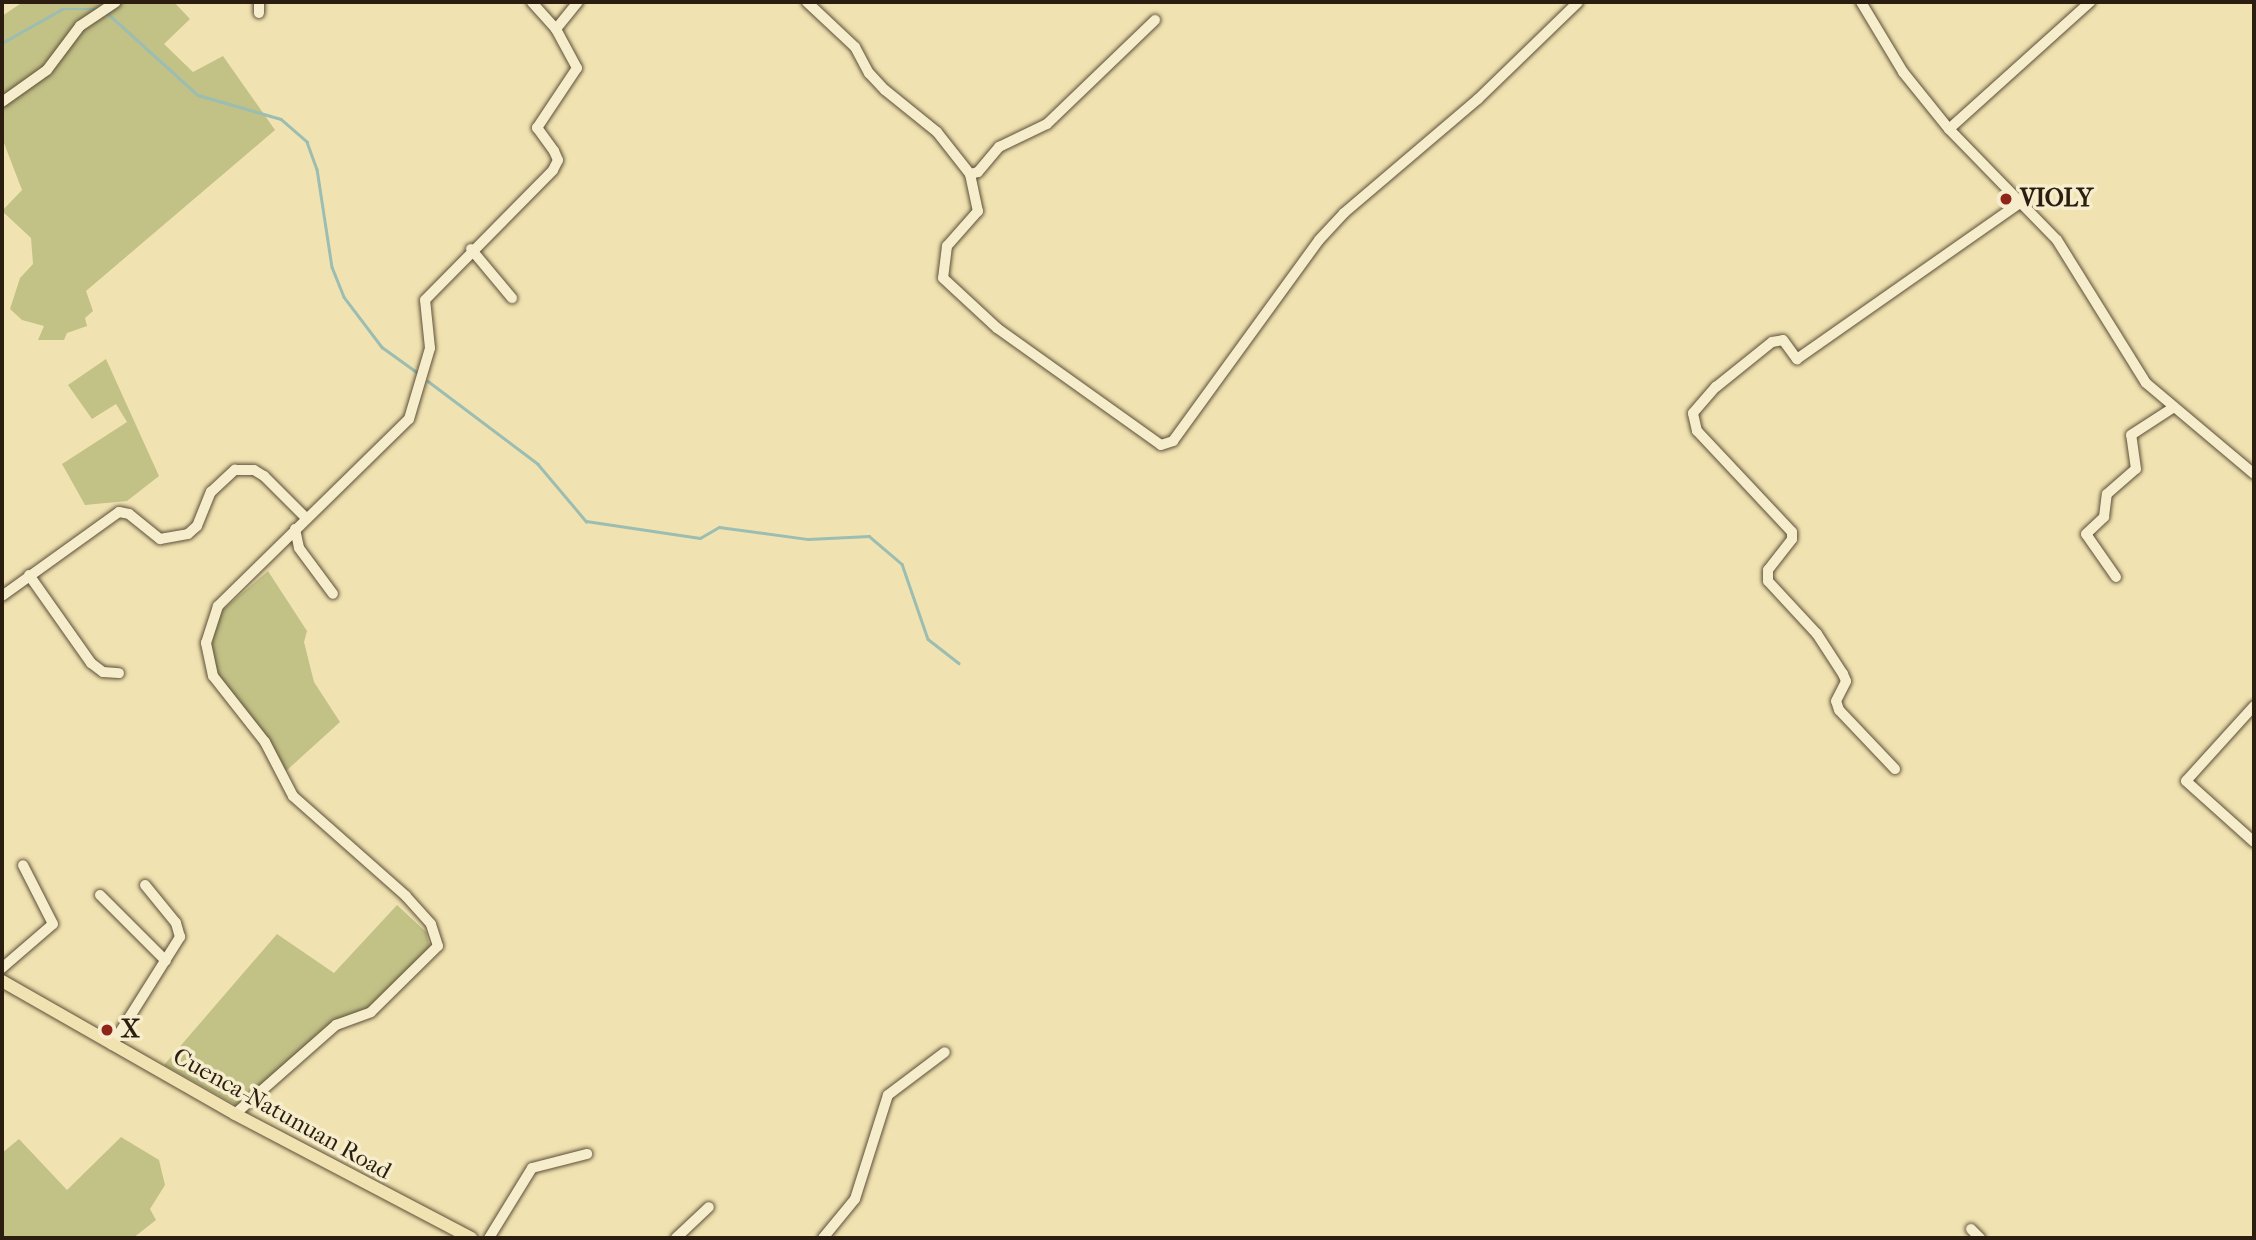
<!DOCTYPE html>
<style>
body{margin:0}
#map{position:relative;width:2256px;height:1240px;overflow:hidden;background:#f1e3b1;font-family:"IM FELL French Canon",serif}
div>[style]{position:absolute}
[style*='--x']{left:calc(var(--x)*1px);top:calc(var(--y)*1px);width:calc(var(--w)*1px);rotate:calc(var(--a)*1deg)}
.green>*{inset:0;background:#c2c186}
.stream>*{height:2.5px;margin:-1.25px;padding:0 1.25px;transform-origin:1.25px;border-radius:1.25px;background:#9bbdb2}
.roads{filter:drop-shadow(0 0 2px #5c4f39) drop-shadow(0 0 2px #5c4f39)}
.minor>*{height:10px;margin:-5px;padding:0 5px;transform-origin:5px;border-radius:5px;background:#f6edcc}
.major>*{height:12px;margin:-6px;padding:0 6px;transform-origin:6px;border-radius:6px;background:#f1e3b1}
.dots>*{width:19px;height:19px;translate:-50% -50%;box-sizing:border-box;border:4px solid #f6edcc;border-radius:50%}
span{translate:-50% -50%;white-space:nowrap;text-align:center;line-height:1.15;-webkit-text-stroke:7px #f6edcc;paint-order:stroke}
.poi-label{font-size:24px;color:#2b1e11;font-weight:700}
.left{translate:0 -50%;text-align:left}
.street-label{font-size:24px;color:#2b1e11}
.frame{position:absolute;inset:0;border:4px solid #2b1e11;pointer-events:none}
</style>
<div id="map">
<div class="green">
<i style="clip-path:polygon(23px 2px,174px 2px,190px 19px,164px 44px,193px 72px,223px 56px,275px 130px,86px 291px,93px 311px,85px 318px,87px 326px,67px 333px,64px 340px,38px 340px,44px 326px,22px 320px,10px 309px,20px 278px,33px 264px,31px 238px,2px 211px,22px 190px,2px 138px,2px 16px)"></i>
<i style="clip-path:polygon(106px 359px,159px 476px,127px 501px,85px 505px,62px 464px,127px 422px,116px 404px,92px 419px,68px 385px)"></i>
<i style="clip-path:polygon(268px 571px,307px 631px,304px 642px,314px 682px,340px 722px,286px 771px,222px 689px,210px 654px,218px 614px)"></i>
<i style="clip-path:polygon(397px 905px,426px 932px,430px 949px,363px 1017px,345px 1017px,243px 1109px,164px 1065px,277px 934px,334px 973px)"></i>
<i style="clip-path:polygon(121px 1137px,159px 1160px,165px 1185px,150px 1209px,156px 1220px,133px 1238px,2px 1238px,2px 1153px,19px 1139px,67px 1190px)"></i>
</div>
<div class="stream">
<i style="--x:105;--y:11;--w:125;--a:42.1"></i>
<i style="--x:198;--y:95;--w:86;--a:16.1"></i>
<i style="--x:281;--y:119;--w:35;--a:41"></i>
<i style="--x:307;--y:142;--w:29;--a:70"></i>
<i style="--x:317;--y:169;--w:99;--a:81.3"></i>
<i style="--x:332;--y:267;--w:32;--a:68"></i>
<i style="--x:344;--y:297;--w:63;--a:52.8"></i>
<i style="--x:382;--y:347;--w:44;--a:35.8"></i>
<i style="--x:2;--y:43;--w:69;--a:-29.5"></i>
<i style="--x:62;--y:9;--w:37;--a:0"></i>
<i style="--x:428;--y:381;--w:138;--a:37"></i>
<i style="--x:538;--y:464;--w:75;--a:49.9"></i>
<i style="--x:586;--y:521;--w:115;--a:8.5"></i>
<i style="--x:700;--y:538;--w:22;--a:-30"></i>
<i style="--x:719;--y:527;--w:90;--a:7.7"></i>
<i style="--x:808;--y:539;--w:61;--a:-2.8"></i>
<i style="--x:869;--y:536;--w:43;--a:40.3"></i>
<i style="--x:902;--y:564;--w:79;--a:70.9"></i>
<i style="--x:928;--y:639;--w:39;--a:38"></i>
</div>
<div class="roads">
<div class="minor">
<i style="--x:807;--y:2;--w:66;--a:43.2"></i>
<i style="--x:855;--y:47;--w:30;--a:62"></i>
<i style="--x:869;--y:73;--w:23;--a:47"></i>
<i style="--x:885;--y:90;--w:67;--a:38.9"></i>
<i style="--x:937;--y:132;--w:53;--a:51.8"></i>
<i style="--x:1861;--y:2;--w:82;--a:59"></i>
<i style="--x:1903;--y:72;--w:73;--a:51.1"></i>
<i style="--x:1949;--y:129;--w:155;--a:45.8"></i>
<i style="--x:2057;--y:240;--w:168;--a:58.1"></i>
<i style="--x:2146;--y:383;--w:141;--a:40.1"></i>
<i style="--x:259;--y:13;--w:11;--a:-90"></i>
<i style="--x:556;--y:29;--w:35;--a:-51"></i>
<i style="--x:2;--y:102;--w:55;--a:-35.4"></i>
<i style="--x:47;--y:70;--w:55;--a:-53.1"></i>
<i style="--x:80;--y:26;--w:43;--a:-33.7"></i>
<i style="--x:1949;--y:129;--w:190;--a:-42"></i>
<i style="--x:970;--y:174;--w:38;--a:78"></i>
<i style="--x:978;--y:211;--w:47;--a:131.5"></i>
<i style="--x:947;--y:246;--w:32;--a:97"></i>
<i style="--x:943;--y:278;--w:74;--a:42.8"></i>
<i style="--x:997;--y:328;--w:201;--a:35.5"></i>
<i style="--x:1161;--y:445;--w:13;--a:-18"></i>
<i style="--x:1173;--y:441;--w:248;--a:-54"></i>
<i style="--x:1319;--y:240;--w:37;--a:-47"></i>
<i style="--x:1344;--y:213;--w:176;--a:-40.4"></i>
<i style="--x:1478;--y:99;--w:139;--a:-44.1"></i>
<i style="--x:970;--y:174;--w:8;--a:-14"></i>
<i style="--x:978;--y:172;--w:33;--a:-50"></i>
<i style="--x:999;--y:147;--w:53;--a:-25.6"></i>
<i style="--x:1047;--y:124;--w:150;--a:-43.9"></i>
<i style="--x:471;--y:249;--w:64;--a:50.1"></i>
<i style="--x:295;--y:529;--w:19;--a:78"></i>
<i style="--x:299;--y:548;--w:57;--a:53.5"></i>
<i style="--x:29;--y:575;--w:108;--a:54.8"></i>
<i style="--x:91;--y:663;--w:15;--a:37"></i>
<i style="--x:103;--y:672;--w:16;--a:4"></i>
<i style="--x:2116;--y:577;--w:52;--a:-124.9"></i>
<i style="--x:2086;--y:534;--w:25;--a:-43"></i>
<i style="--x:2104;--y:517;--w:23;--a:-83"></i>
<i style="--x:2107;--y:494;--w:38;--a:-41"></i>
<i style="--x:2136;--y:469;--w:34;--a:-98"></i>
<i style="--x:2131;--y:435;--w:48;--a:-33"></i>
<i style="--x:2;--y:596;--w:144;--a:-35.7"></i>
<i style="--x:119;--y:512;--w:10;--a:11"></i>
<i style="--x:129;--y:514;--w:40;--a:39"></i>
<i style="--x:160;--y:539;--w:28;--a:-10"></i>
<i style="--x:188;--y:534;--w:12;--a:-42"></i>
<i style="--x:197;--y:526;--w:37;--a:-68"></i>
<i style="--x:211;--y:492;--w:33;--a:-43"></i>
<i style="--x:235;--y:470;--w:19;--a:0"></i>
<i style="--x:254;--y:470;--w:12;--a:31"></i>
<i style="--x:264;--y:476;--w:58;--a:45"></i>
<i style="--x:2254;--y:706;--w:101;--a:132.2"></i>
<i style="--x:2186;--y:781;--w:91;--a:41.9"></i>
<i style="--x:1895;--y:769;--w:81;--a:-133.5"></i>
<i style="--x:1839;--y:710;--w:9;--a:-108"></i>
<i style="--x:1836;--y:701;--w:22;--a:-63"></i>
<i style="--x:1846;--y:681;--w:8;--a:-113"></i>
<i style="--x:1843;--y:674;--w:48;--a:-123"></i>
<i style="--x:1817;--y:634;--w:72;--a:-132.8"></i>
<i style="--x:1768;--y:581;--w:11;--a:-90"></i>
<i style="--x:1768;--y:570;--w:39;--a:-52"></i>
<i style="--x:1792;--y:539;--w:7;--a:-90"></i>
<i style="--x:1792;--y:532;--w:139;--a:-133.2"></i>
<i style="--x:1697;--y:431;--w:18;--a:-103"></i>
<i style="--x:1693;--y:413;--w:35;--a:-49"></i>
<i style="--x:1716;--y:387;--w:72;--a:-38.8"></i>
<i style="--x:1772;--y:342;--w:11;--a:-10"></i>
<i style="--x:1783;--y:340;--w:24;--a:54"></i>
<i style="--x:1797;--y:359;--w:272;--a:-35"></i>
<i style="--x:100;--y:895;--w:93;--a:45"></i>
<i style="--x:2;--y:968;--w:67;--a:-40.8"></i>
<i style="--x:53;--y:924;--w:66;--a:-117"></i>
<i style="--x:112;--y:1045;--w:128;--a:-57.8"></i>
<i style="--x:180;--y:937;--w:15;--a:-106"></i>
<i style="--x:176;--y:923;--w:49;--a:-129.2"></i>
<i style="--x:235;--y:1114;--w:135;--a:-41.4"></i>
<i style="--x:336;--y:1025;--w:37;--a:-20"></i>
<i style="--x:371;--y:1012;--w:94;--a:-44.6"></i>
<i style="--x:438;--y:946;--w:23;--a:-108"></i>
<i style="--x:431;--y:924;--w:38;--a:-132"></i>
<i style="--x:406;--y:896;--w:151;--a:-138.5"></i>
<i style="--x:293;--y:796;--w:61;--a:-117.4"></i>
<i style="--x:265;--y:742;--w:84;--a:-128.2"></i>
<i style="--x:213;--y:676;--w:34;--a:-102"></i>
<i style="--x:206;--y:643;--w:39;--a:-72"></i>
<i style="--x:218;--y:606;--w:267;--a:-44.4"></i>
<i style="--x:409;--y:419;--w:74;--a:-73.5"></i>
<i style="--x:430;--y:348;--w:48;--a:-95.9"></i>
<i style="--x:425;--y:300;--w:182;--a:-45.4"></i>
<i style="--x:553;--y:170;--w:11;--a:-63"></i>
<i style="--x:558;--y:160;--w:10;--a:-114"></i>
<i style="--x:554;--y:151;--w:29;--a:-126"></i>
<i style="--x:537;--y:128;--w:72;--a:-56.3"></i>
<i style="--x:577;--y:68;--w:44;--a:-118.3"></i>
<i style="--x:556;--y:29;--w:36;--a:-132"></i>
<i style="--x:1971;--y:1229;--w:13;--a:45"></i>
<i style="--x:489;--y:1238;--w:82;--a:-58.4"></i>
<i style="--x:532;--y:1168;--w:57;--a:-14.3"></i>
<i style="--x:676;--y:1238;--w:45;--a:-43.2"></i>
<i style="--x:823;--y:1238;--w:50;--a:-50.6"></i>
<i style="--x:855;--y:1199;--w:109;--a:-72.4"></i>
<i style="--x:888;--y:1095;--w:71;--a:-37"></i>
</div>
<div class="major">
<i style="--x:2;--y:981;--w:268;--a:29.7"></i>
<i style="--x:235;--y:1114;--w:267;--a:27.7"></i>
</div>
</div>
<div class="dots">
<i style="left:2006px;top:199px;background:#8f2418"></i>
<i style="left:107px;top:1030px;background:#8f2418"></i>
</div>
<div class="poi-label">
<span class="left" style="left:2020px;top:199px">VIOLY</span>
<span class="left" style="left:121px;top:1030px">X</span>
</div>
<div class="street-label">
<span style="left:282px;top:1114px;rotate:29deg">Cuenca-Natunuan Road</span>
</div>
<div class="frame"></div>
</div>
